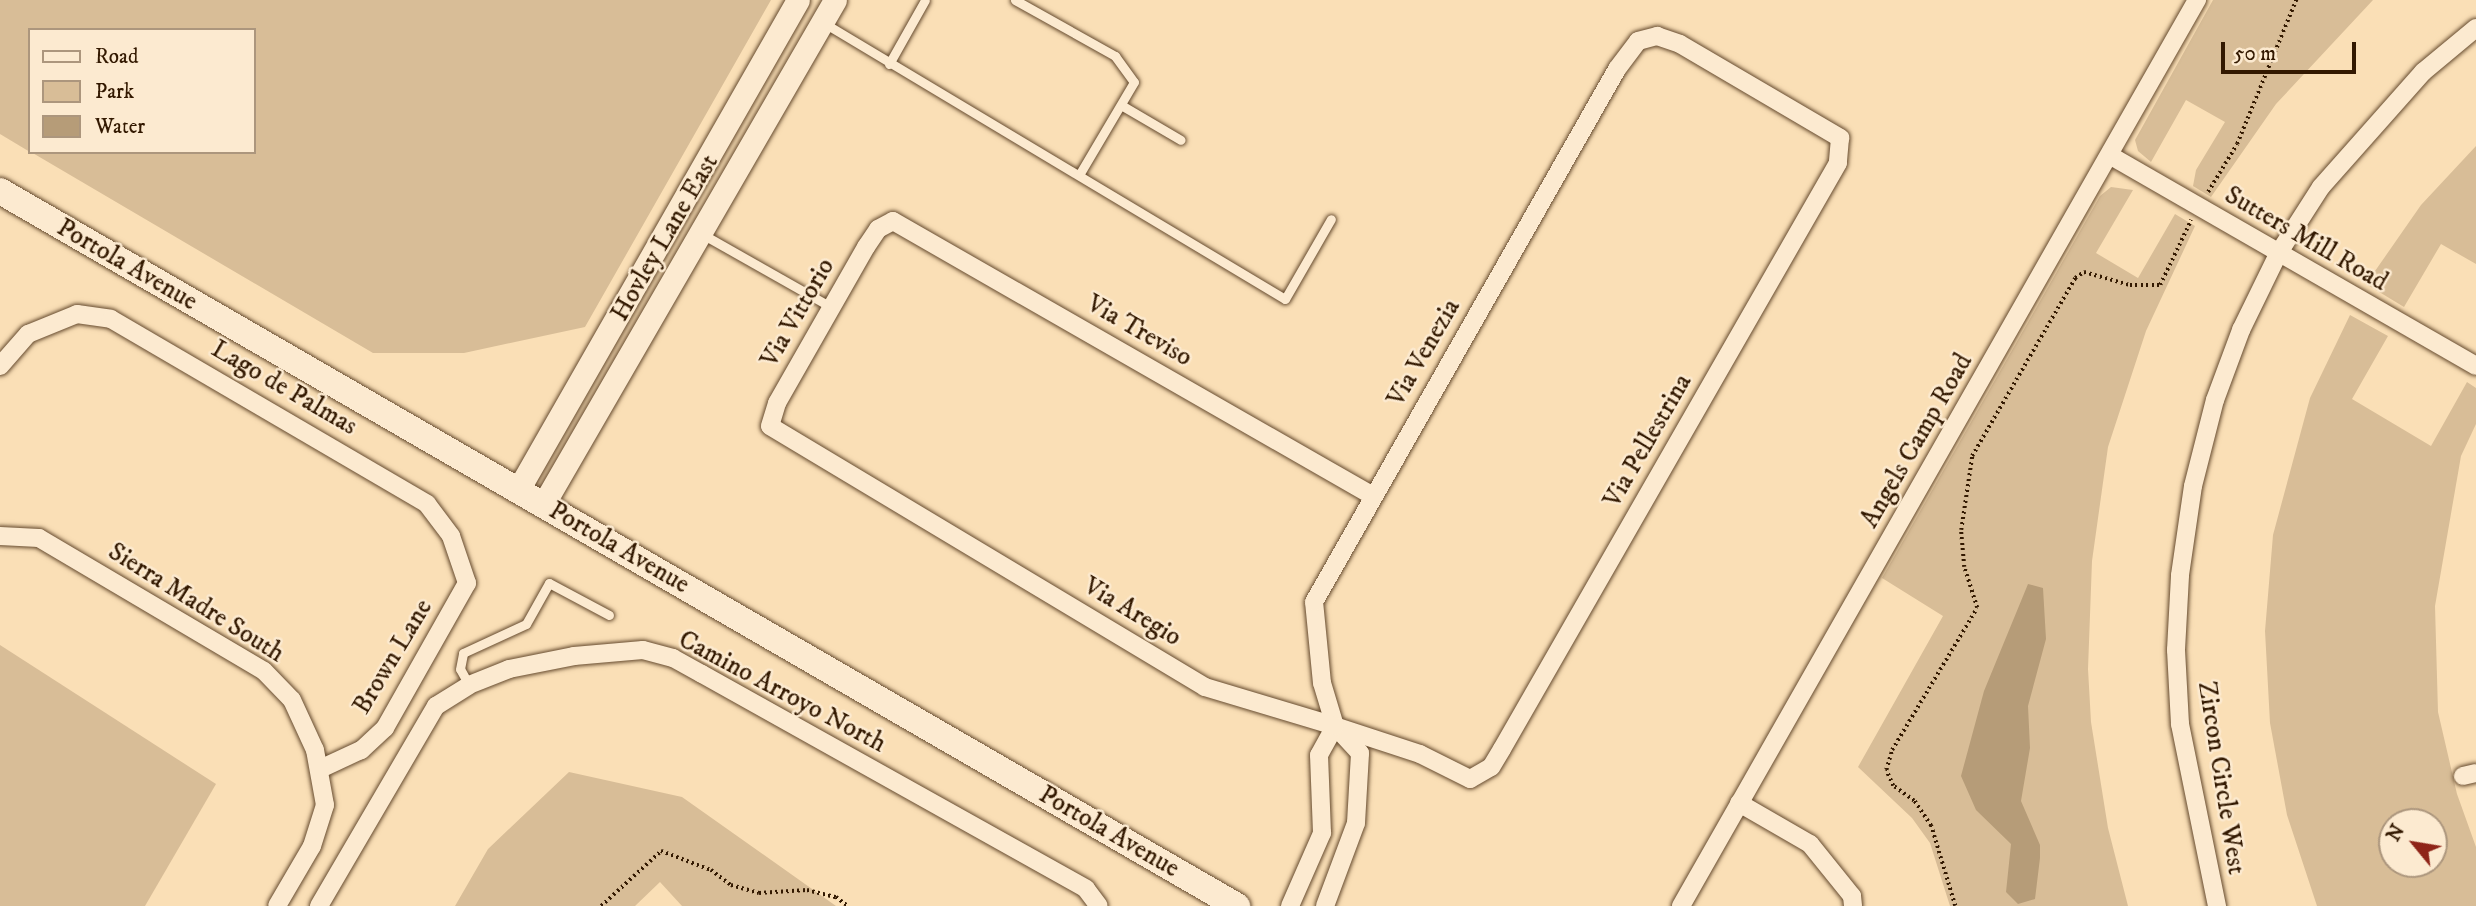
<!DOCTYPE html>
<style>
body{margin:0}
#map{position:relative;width:2476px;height:906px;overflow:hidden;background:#fadfb6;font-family:"IM FELL DW Pica",serif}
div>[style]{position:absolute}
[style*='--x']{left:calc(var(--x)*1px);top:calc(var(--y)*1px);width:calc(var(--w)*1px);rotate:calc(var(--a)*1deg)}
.green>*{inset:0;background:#d8bd97}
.water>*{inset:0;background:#b69c78}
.path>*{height:3.5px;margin-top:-1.75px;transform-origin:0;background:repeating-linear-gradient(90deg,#331901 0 2px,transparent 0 5.5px)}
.roads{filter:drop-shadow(0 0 2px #654a2e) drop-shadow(0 0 2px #654a2e)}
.service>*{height:9px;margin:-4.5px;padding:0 4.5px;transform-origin:4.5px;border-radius:4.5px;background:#fcead0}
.minor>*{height:18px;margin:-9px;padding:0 9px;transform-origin:9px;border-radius:9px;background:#fcead0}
.tertiary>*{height:23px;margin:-11.5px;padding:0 11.5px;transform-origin:11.5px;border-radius:11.5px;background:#fcead0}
.secondary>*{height:26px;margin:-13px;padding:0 13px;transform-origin:13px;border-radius:13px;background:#fcead0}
span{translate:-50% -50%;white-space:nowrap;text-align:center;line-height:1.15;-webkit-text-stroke:5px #fcead0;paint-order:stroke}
.street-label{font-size:26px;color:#331901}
.legend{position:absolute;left:28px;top:28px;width:228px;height:126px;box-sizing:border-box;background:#fcead0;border:2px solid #ac967d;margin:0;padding:9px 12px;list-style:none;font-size:21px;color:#331901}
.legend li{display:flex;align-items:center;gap:14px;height:35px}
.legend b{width:35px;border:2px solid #ac967d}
.north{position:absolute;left:2378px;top:808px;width:70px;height:70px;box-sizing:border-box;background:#fcead0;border:2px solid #ac967d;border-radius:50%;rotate:300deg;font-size:19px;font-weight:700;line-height:28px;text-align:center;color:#331901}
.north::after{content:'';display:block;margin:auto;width:24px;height:32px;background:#8f2418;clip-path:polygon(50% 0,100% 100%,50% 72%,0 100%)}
.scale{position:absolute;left:2221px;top:42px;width:135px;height:32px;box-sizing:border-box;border:4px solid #331901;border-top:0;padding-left:9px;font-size:21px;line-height:24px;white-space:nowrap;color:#331901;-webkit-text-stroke:5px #fcead0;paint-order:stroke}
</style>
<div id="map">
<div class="green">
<i style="clip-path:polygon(0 0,771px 0,585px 327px,464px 353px,373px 353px,31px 152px,254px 152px,254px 30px,30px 30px,30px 152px,0 134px)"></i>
<i style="clip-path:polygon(2213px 0,2373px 0,2276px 104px,2211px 197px,2193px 186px,2196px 170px,2225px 122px,2186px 100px,2151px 162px,2138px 151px,2135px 140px)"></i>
<i style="clip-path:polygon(2476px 146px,2476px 264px,2441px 244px,2404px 307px,2366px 284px,2421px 205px)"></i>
<i style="clip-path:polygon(2111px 187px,2133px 190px,2096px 253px,2138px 278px,2175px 214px,2195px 226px,2146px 331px,2108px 447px,2092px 561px,2088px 669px,2091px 722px,2108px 828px,2128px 906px,1950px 906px,1930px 843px,1912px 818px,1858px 767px,1943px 616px,1882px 578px,2100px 196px)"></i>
<i style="clip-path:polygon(evenodd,2350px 315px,2388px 336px,2352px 399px,2431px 446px,2467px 382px,2476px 388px,2476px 424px,2461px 456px,2435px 606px,2438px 712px,2457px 794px,2476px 847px,2476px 906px,2317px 906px,2287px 815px,2270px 723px,2265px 631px,2273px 535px,2310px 398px,2350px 315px,2392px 822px,2434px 822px,2434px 864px,2392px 864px,2392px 822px)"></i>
<i style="clip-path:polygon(0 645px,216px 784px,145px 906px,0 906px)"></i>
<i style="clip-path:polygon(569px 772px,682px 797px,836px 906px,682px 906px,660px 882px,635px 906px,455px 906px,488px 849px)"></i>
</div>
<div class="water">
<i style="clip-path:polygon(2028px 584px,2043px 588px,2046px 639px,2028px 706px,2030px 748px,2021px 801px,2040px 845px,2040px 858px,2035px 899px,2018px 904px,2006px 892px,2011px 844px,1976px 810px,1961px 776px,1984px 691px)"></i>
</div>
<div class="path">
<i style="--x:2208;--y:192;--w:56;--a:-58.9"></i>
<i style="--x:2237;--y:144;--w:156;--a:-67.7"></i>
<i style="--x:601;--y:906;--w:81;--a:-42.5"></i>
<i style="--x:661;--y:851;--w:53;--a:20.8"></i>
<i style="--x:711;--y:870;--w:25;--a:37"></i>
<i style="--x:731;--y:885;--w:29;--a:16"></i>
<i style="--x:759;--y:893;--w:48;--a:-3.6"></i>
<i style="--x:807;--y:890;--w:30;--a:14"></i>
<i style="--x:836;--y:897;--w:15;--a:37"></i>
<i style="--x:1955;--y:906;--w:84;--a:-106.7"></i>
<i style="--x:1931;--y:826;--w:30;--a:-124"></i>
<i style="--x:1914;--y:801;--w:26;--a:-144"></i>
<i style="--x:1893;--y:786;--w:17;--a:-114"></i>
<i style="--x:1886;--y:770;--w:21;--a:-73"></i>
<i style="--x:1892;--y:750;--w:165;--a:-59.1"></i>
<i style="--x:1977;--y:608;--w:43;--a:-107.6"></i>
<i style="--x:1964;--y:567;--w:37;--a:-95"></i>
<i style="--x:1961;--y:530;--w:75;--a:-81.5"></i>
<i style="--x:1972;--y:456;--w:206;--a:-59.9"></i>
<i style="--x:2075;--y:278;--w:11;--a:-34"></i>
<i style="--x:2084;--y:272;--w:48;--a:15.8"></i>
<i style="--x:2130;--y:285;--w:30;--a:0"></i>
<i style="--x:2160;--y:285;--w:72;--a:-64.5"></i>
</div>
<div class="roads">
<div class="service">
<i style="--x:1015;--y:0;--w:115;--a:29.2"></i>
<i style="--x:1115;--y:56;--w:32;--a:54"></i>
<i style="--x:1134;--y:82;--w:108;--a:120.6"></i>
<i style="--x:824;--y:23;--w:537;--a:30.91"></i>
<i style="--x:1285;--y:299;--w:92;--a:-60.1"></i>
<i style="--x:889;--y:64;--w:73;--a:-60.6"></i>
<i style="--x:1121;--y:105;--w:69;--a:30.3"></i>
<i style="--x:702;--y:234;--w:148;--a:29.5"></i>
<i style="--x:469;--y:685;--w:18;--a:-119"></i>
<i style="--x:460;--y:669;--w:16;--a:-79"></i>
<i style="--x:463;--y:653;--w:69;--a:-24.7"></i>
<i style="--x:526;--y:624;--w:47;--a:-60.7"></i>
<i style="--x:549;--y:583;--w:68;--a:28.1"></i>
</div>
<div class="minor">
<i style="--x:2111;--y:156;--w:421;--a:29.9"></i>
<i style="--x:0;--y:366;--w:43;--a:-48.8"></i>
<i style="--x:28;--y:334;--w:53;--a:-22.2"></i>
<i style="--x:77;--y:314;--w:34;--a:8"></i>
<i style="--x:111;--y:319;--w:366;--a:30.3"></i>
<i style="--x:427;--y:504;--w:40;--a:53"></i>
<i style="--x:451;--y:536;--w:50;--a:71.2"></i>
<i style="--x:467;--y:583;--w:167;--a:119.5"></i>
<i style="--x:385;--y:728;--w:33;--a:137"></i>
<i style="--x:361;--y:750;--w:45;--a:155.1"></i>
<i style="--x:0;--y:536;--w:39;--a:3"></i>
<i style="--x:39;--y:538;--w:261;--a:30.6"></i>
<i style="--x:264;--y:671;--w:40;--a:46"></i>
<i style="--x:292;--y:700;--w:55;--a:65.3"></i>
<i style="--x:315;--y:750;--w:56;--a:79.7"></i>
<i style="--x:325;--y:805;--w:43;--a:107.6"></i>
<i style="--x:312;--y:846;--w:69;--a:120.3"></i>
<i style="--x:2463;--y:776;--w:13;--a:-13"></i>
<i style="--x:1739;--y:803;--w:82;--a:30"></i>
<i style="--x:1810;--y:844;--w:67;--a:51.1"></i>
<i style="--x:1852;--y:896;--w:10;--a:84"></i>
<i style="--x:319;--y:906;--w:232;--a:-59.7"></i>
<i style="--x:436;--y:706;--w:39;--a:-32"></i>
<i style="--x:469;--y:685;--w:43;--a:-21.8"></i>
<i style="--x:509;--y:669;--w:66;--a:-11.3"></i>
<i style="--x:574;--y:656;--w:69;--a:-5"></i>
<i style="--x:643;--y:650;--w:31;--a:15"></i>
<i style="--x:673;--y:658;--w:33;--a:29"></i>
<i style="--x:702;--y:674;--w:440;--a:29.2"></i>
<i style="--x:1086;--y:889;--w:21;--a:53"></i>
<i style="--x:1290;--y:906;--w:80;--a:-66.3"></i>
<i style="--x:1322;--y:833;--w:78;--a:-92.2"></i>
<i style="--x:1319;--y:755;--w:33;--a:-61"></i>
<i style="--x:1325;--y:906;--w:89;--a:-69.5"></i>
<i style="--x:1356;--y:823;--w:70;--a:-86.7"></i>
<i style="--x:1360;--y:753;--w:37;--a:-133"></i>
<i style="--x:1335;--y:726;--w:45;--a:-106.8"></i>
<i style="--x:1322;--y:683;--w:81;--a:-95.6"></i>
<i style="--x:1314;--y:602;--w:613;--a:-60.38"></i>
<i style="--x:1617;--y:69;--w:35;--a:-53"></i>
<i style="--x:1638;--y:41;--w:20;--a:-15"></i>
<i style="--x:1657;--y:36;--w:24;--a:19"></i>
<i style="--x:1680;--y:44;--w:186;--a:30.4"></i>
<i style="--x:1840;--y:138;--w:25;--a:95"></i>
<i style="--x:1838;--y:163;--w:675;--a:119.83"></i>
<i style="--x:1502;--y:749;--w:21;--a:121"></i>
<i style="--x:1491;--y:767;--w:24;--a:150"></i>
<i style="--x:1470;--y:779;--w:56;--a:-153.4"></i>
<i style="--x:1420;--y:754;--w:89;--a:-161.8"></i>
<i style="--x:1335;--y:726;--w:136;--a:-163.3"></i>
<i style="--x:1205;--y:687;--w:507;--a:-149.04"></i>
<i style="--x:770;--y:426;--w:24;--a:-73"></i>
<i style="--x:777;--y:403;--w:180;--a:-60.3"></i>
<i style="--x:866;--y:247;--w:22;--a:-56"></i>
<i style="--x:878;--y:229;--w:17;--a:-28"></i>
<i style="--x:893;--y:221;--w:553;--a:29.81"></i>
<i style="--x:1681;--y:906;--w:1043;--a:-60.34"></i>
<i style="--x:2217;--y:906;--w:186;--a:-101.5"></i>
<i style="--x:2180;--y:724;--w:74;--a:-93.1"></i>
<i style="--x:2176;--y:650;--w:75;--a:-86.9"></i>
<i style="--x:2180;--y:575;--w:90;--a:-81.7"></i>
<i style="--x:2193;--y:486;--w:89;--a:-75.7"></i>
<i style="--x:2215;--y:400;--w:75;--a:-69.6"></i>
<i style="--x:2241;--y:330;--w:85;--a:-64"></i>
<i style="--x:2278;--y:254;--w:80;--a:-57.3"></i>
<i style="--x:2321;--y:187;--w:154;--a:-48.4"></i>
<i style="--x:2423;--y:72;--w:69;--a:-39.7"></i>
</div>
<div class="tertiary">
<i style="--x:518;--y:490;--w:564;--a:-60.26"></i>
<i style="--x:543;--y:505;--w:583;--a:-59.96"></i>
</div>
<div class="secondary">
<i style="--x:0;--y:191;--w:1429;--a:30.03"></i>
</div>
</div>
<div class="street-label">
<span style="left:665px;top:238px;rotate:-60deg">Hovley Lane East</span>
<span style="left:2306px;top:239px;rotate:30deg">Sutters Mill Road</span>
<span style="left:127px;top:265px;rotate:30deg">Portola Avenue</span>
<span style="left:798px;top:313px;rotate:-60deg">Via Vittorio</span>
<span style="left:1139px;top:331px;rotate:30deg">Via Treviso</span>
<span style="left:1424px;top:353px;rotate:-60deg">Via Venezia</span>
<span style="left:284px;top:388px;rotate:30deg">Lago de Palmas</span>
<span style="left:1648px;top:441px;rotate:-60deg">Via Pellestrina</span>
<span style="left:1917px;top:441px;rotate:-60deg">Angels Camp Road</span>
<span style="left:619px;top:548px;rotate:30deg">Portola Avenue</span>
<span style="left:196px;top:603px;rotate:32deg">Sierra Madre South</span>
<span style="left:1132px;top:612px;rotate:31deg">Via Aregio</span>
<span style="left:393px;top:657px;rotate:-59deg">Brown Lane</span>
<span style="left:782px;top:692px;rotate:28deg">Camino Arroyo North</span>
<span style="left:2221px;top:778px;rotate:81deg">Zircon Circle West</span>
<span style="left:1109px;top:832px;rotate:30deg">Portola Avenue</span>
</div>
<ul class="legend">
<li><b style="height:9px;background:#fcead0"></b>Road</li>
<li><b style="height:19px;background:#d8bd97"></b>Park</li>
<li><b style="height:19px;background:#b69c78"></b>Water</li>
</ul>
<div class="north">N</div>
<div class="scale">50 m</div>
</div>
